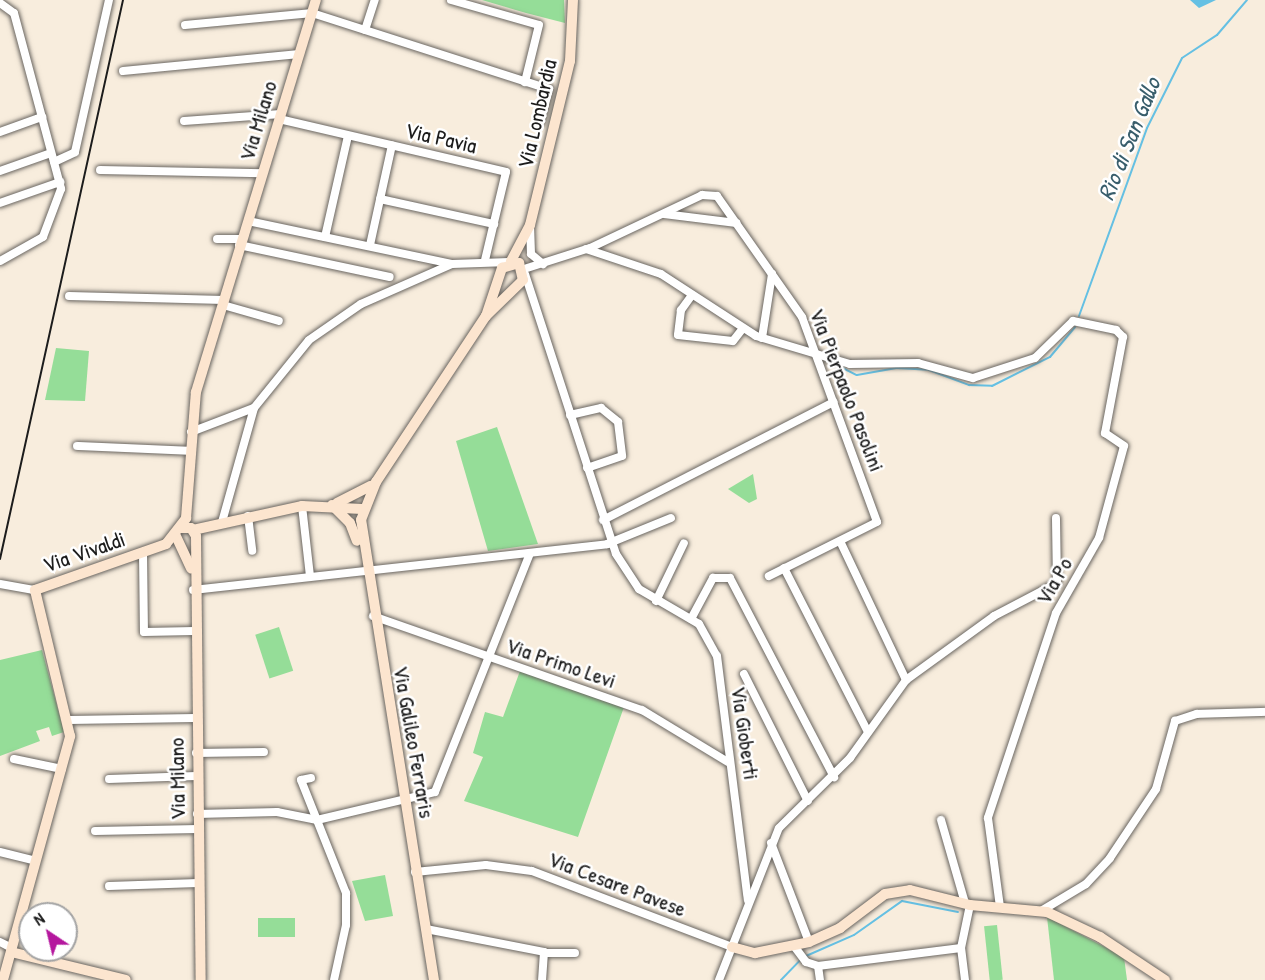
<!DOCTYPE html>
<style>
body{margin:0}
#map{position:relative;width:1265px;height:980px;overflow:hidden;background:#f8eddd;font-family:"Patrick Hand",sans-serif}
div>[style]{position:absolute}
[style*='--x']{left:calc(var(--x)*1px);top:calc(var(--y)*1px);width:calc(var(--w)*1px);rotate:calc(var(--a)*1deg)}
.green>*{inset:0;background:#95dd98;transform-origin:0 0}
.water>*{inset:0;background:#65c0e3}
.stream>*{height:2px;margin:-1px;padding:0 1px;transform-origin:1px;border-radius:1px;background:#65c0e3}
.roads{filter:drop-shadow(0 0 2px #696560) drop-shadow(0 0 2px #696560)}
.street>*{height:8px;margin:-4px;padding:0 4px;transform-origin:4px;border-radius:4px;background:#fff}
.secondary>*{height:10px;margin:-5px;padding:0 5px;transform-origin:5px;border-radius:5px;background:#fce5cf}
.rail>*{height:2px;margin:-1px;padding:0 1px;transform-origin:1px;border-radius:1px;background:#1c1c1c}
span{translate:-50% -50%;white-space:nowrap;text-align:center;line-height:1.15;-webkit-text-stroke:5px #fff;paint-order:stroke}
.street-label{font-size:22px;color:#1c1c1c}
.water-label{font-size:24px;color:#395e6c;font-style:italic}
.north{position:absolute;left:18px;top:902px;width:60px;height:60px;box-sizing:border-box;background:#fff;border:2px solid #a4a4a4;border-radius:50%;rotate:325deg;font-size:16px;font-weight:700;line-height:24px;text-align:center;color:#1c1c1c}
.north::after{content:'';display:block;margin:auto;width:21px;height:27px;background:#b5179e;clip-path:polygon(50% 0,100% 100%,50% 72%,0 100%)}
</style>
<div id="map">
<div class="green">
<i style="clip-path:polygon(482px 0,564px 0,565px 23px,526px 13px)"></i>
<i style="clip-path:polygon(56px 348px,89px 351px,85px 401px,45px 400px)"></i>
<i style="clip-path:polygon(497px 427px,538px 544px,488px 551px,456px 441px)"></i>
<i style="clip-path:polygon(753px 474px,757px 499px,749px 503px,728px 489px)"></i>
<i style="left:279px;top:627px;width:46px;height:25px;rotate:72deg"></i>
<i style="clip-path:polygon(42px 650px,64px 732px,52px 736px,49px 727px,36px 731px,40px 741px,0 756px,0 660px)"></i>
<i style="clip-path:polygon(520px 671px,624px 707px,578px 837px,464px 801px,483px 757px,473px 753px,485px 712px,503px 717px)"></i>
<i style="clip-path:polygon(385px 875px,393px 916px,365px 921px,352px 881px)"></i>
<i style="clip-path:polygon(1047px 917px,1124px 957px,1127px 980px,1054px 980px)"></i>
<i style="left:258px;top:918px;width:37px;height:19px"></i>
<i style="left:997px;top:925px;width:55px;height:13px;rotate:84deg"></i>
</div>
<div class="water">
<i style="clip-path:polygon(1190px 0,1216px 0,1199px 8px)"></i>
</div>
<div class="stream">
<i style="--x:1079;--y:316;--w:200;--a:-70.1"></i>
<i style="--x:1147;--y:128;--w:78;--a:-63.4"></i>
<i style="--x:1182;--y:58;--w:42;--a:-33.3"></i>
<i style="--x:1217;--y:35;--w:46;--a:-49.4"></i>
<i style="--x:829;--y:361;--w:31;--a:27"></i>
<i style="--x:857;--y:375;--w:40;--a:-10"></i>
<i style="--x:896;--y:368;--w:33;--a:3"></i>
<i style="--x:929;--y:370;--w:43;--a:20.6"></i>
<i style="--x:969;--y:385;--w:23;--a:2"></i>
<i style="--x:992;--y:386;--w:65;--a:-26.6"></i>
<i style="--x:1050;--y:357;--w:39;--a:-50"></i>
<i style="--x:806;--y:956;--w:52;--a:-23.6"></i>
<i style="--x:854;--y:935;--w:59;--a:-35.3"></i>
<i style="--x:902;--y:901;--w:57;--a:11.1"></i>
<i style="--x:781;--y:980;--w:29;--a:-46"></i>
</div>
<div class="roads">
<div class="street">
<i style="--x:451;--y:0;--w:91;--a:15.9"></i>
<i style="--x:539;--y:25;--w:59;--a:103.8"></i>
<i style="--x:0;--y:3;--w:17;--a:36"></i>
<i style="--x:14;--y:13;--w:182;--a:75"></i>
<i style="--x:61;--y:189;--w:51;--a:110.6"></i>
<i style="--x:43;--y:237;--w:49;--a:150.8"></i>
<i style="--x:185;--y:25;--w:128;--a:-5.4"></i>
<i style="--x:312;--y:13;--w:249;--a:17.8"></i>
<i style="--x:549;--y:89;--w:34;--a:105"></i>
<i style="--x:365;--y:30;--w:32;--a:-72"></i>
<i style="--x:123;--y:71;--w:177;--a:-5.5"></i>
<i style="--x:279;--y:119;--w:233;--a:13.1"></i>
<i style="--x:506;--y:172;--w:90;--a:103.4"></i>
<i style="--x:184;--y:121;--w:97;--a:-4.1"></i>
<i style="--x:0;--y:132;--w:45;--a:-19.7"></i>
<i style="--x:54;--y:162;--w:23;--a:-25"></i>
<i style="--x:75;--y:152;--w:156;--a:-77.4"></i>
<i style="--x:100;--y:170;--w:163;--a:1.1"></i>
<i style="--x:0;--y:171;--w:54;--a:-19.4"></i>
<i style="--x:380;--y:199;--w:117;--a:12.4"></i>
<i style="--x:0;--y:203;--w:64;--a:-19.3"></i>
<i style="--x:664;--y:214;--w:73;--a:7.1"></i>
<i style="--x:248;--y:221;--w:208;--a:11.9"></i>
<i style="--x:530;--y:225;--w:29;--a:88"></i>
<i style="--x:531;--y:254;--w:16;--a:40"></i>
<i style="--x:325;--y:237;--w:104;--a:-77.2"></i>
<i style="--x:217;--y:239;--w:24;--a:0"></i>
<i style="--x:239;--y:245;--w:154;--a:12"></i>
<i style="--x:370;--y:245;--w:102;--a:-77.6"></i>
<i style="--x:586;--y:249;--w:79;--a:18.4"></i>
<i style="--x:661;--y:274;--w:113;--a:33.1"></i>
<i style="--x:756;--y:336;--w:98;--a:16.6"></i>
<i style="--x:850;--y:364;--w:68;--a:-0.8"></i>
<i style="--x:918;--y:363;--w:57;--a:15.3"></i>
<i style="--x:973;--y:378;--w:65;--a:-17.9"></i>
<i style="--x:1035;--y:358;--w:53;--a:-44.2"></i>
<i style="--x:1073;--y:321;--w:44;--a:11.8"></i>
<i style="--x:1116;--y:330;--w:10;--a:45"></i>
<i style="--x:1123;--y:337;--w:98;--a:100.6"></i>
<i style="--x:1105;--y:433;--w:23;--a:34"></i>
<i style="--x:1124;--y:446;--w:95;--a:105.2"></i>
<i style="--x:1099;--y:538;--w:86;--a:119.8"></i>
<i style="--x:1056;--y:613;--w:216;--a:108.4"></i>
<i style="--x:988;--y:818;--w:90;--a:82.3"></i>
<i style="--x:524;--y:269;--w:69;--a:-17.7"></i>
<i style="--x:590;--y:248;--w:124;--a:-25.3"></i>
<i style="--x:702;--y:195;--w:15;--a:4"></i>
<i style="--x:717;--y:196;--w:148;--a:54.9"></i>
<i style="--x:802;--y:317;--w:218;--a:69.9"></i>
<i style="--x:877;--y:522;--w:121;--a:153.4"></i>
<i style="--x:525;--y:274;--w:294;--a:72"></i>
<i style="--x:616;--y:554;--w:42;--a:56.7"></i>
<i style="--x:639;--y:589;--w:69;--a:30.3"></i>
<i style="--x:699;--y:624;--w:37;--a:61"></i>
<i style="--x:717;--y:656;--w:246;--a:82.8"></i>
<i style="--x:692;--y:295;--w:19;--a:126"></i>
<i style="--x:681;--y:310;--w:25;--a:97"></i>
<i style="--x:678;--y:335;--w:55;--a:6.2"></i>
<i style="--x:733;--y:341;--w:16;--a:-52"></i>
<i style="--x:69;--y:296;--w:155;--a:1.5"></i>
<i style="--x:223;--y:305;--w:58;--a:15.9"></i>
<i style="--x:762;--y:338;--w:65;--a:-81.1"></i>
<i style="--x:570;--y:415;--w:32;--a:-13"></i>
<i style="--x:601;--y:408;--w:22;--a:39"></i>
<i style="--x:618;--y:422;--w:34;--a:83"></i>
<i style="--x:622;--y:456;--w:37;--a:161"></i>
<i style="--x:191;--y:432;--w:67;--a:-20.9"></i>
<i style="--x:254;--y:408;--w:87;--a:-51"></i>
<i style="--x:309;--y:340;--w:63;--a:-34.7"></i>
<i style="--x:361;--y:304;--w:99;--a:-23.7"></i>
<i style="--x:452;--y:264;--w:57;--a:-2"></i>
<i style="--x:77;--y:446;--w:113;--a:2.5"></i>
<i style="--x:302;--y:506;--w:70;--a:83.5"></i>
<i style="--x:248;--y:516;--w:35;--a:83"></i>
<i style="--x:603;--y:520;--w:259;--a:-27.1"></i>
<i style="--x:222;--y:522;--w:118;--a:-74.3"></i>
<i style="--x:840;--y:541;--w:154;--a:64.6"></i>
<i style="--x:143;--y:553;--w:79;--a:89.3"></i>
<i style="--x:144;--y:632;--w:50;--a:-1.1"></i>
<i style="--x:784;--y:568;--w:184;--a:62.9"></i>
<i style="--x:0;--y:584;--w:36;--a:10"></i>
<i style="--x:193;--y:590;--w:417;--a:-6.3"></i>
<i style="--x:607;--y:544;--w:69;--a:-22.1"></i>
<i style="--x:656;--y:601;--w:64;--a:-64.2"></i>
<i style="--x:373;--y:616;--w:285;--a:19.3"></i>
<i style="--x:642;--y:710;--w:100;--a:31.2"></i>
<i style="--x:691;--y:619;--w:47;--a:-61.8"></i>
<i style="--x:713;--y:578;--w:17;--a:0"></i>
<i style="--x:730;--y:578;--w:225;--a:62.4"></i>
<i style="--x:744;--y:674;--w:142;--a:63.3"></i>
<i style="--x:69;--y:720;--w:126;--a:-0.9"></i>
<i style="--x:196;--y:753;--w:68;--a:-0.8"></i>
<i style="--x:14;--y:759;--w:49;--a:11.8"></i>
<i style="--x:311;--y:778;--w:10;--a:169"></i>
<i style="--x:301;--y:780;--w:122;--a:68.3"></i>
<i style="--x:346;--y:893;--w:32;--a:90"></i>
<i style="--x:346;--y:925;--w:56;--a:102.3"></i>
<i style="--x:109;--y:779;--w:87;--a:-2"></i>
<i style="--x:197;--y:814;--w:80;--a:-1.4"></i>
<i style="--x:277;--y:812;--w:41;--a:11.3"></i>
<i style="--x:317;--y:820;--w:121;--a:-13.3"></i>
<i style="--x:435;--y:792;--w:257;--a:-68.3"></i>
<i style="--x:941;--y:820;--w:86;--a:73.9"></i>
<i style="--x:95;--y:831;--w:103;--a:-1.1"></i>
<i style="--x:771;--y:843;--w:106;--a:69"></i>
<i style="--x:0;--y:852;--w:37;--a:14"></i>
<i style="--x:415;--y:872;--w:71;--a:-5.6"></i>
<i style="--x:486;--y:865;--w:46;--a:7.4"></i>
<i style="--x:532;--y:871;--w:214;--a:20.8"></i>
<i style="--x:109;--y:886;--w:89;--a:-1.9"></i>
<i style="--x:1041;--y:911;--w:52;--a:-31"></i>
<i style="--x:1086;--y:884;--w:35;--a:-47"></i>
<i style="--x:1110;--y:858;--w:83;--a:-56.3"></i>
<i style="--x:1156;--y:789;--w:71;--a:-74.4"></i>
<i style="--x:1175;--y:721;--w:23;--a:-18"></i>
<i style="--x:1197;--y:714;--w:68;--a:-1.7"></i>
<i style="--x:426;--y:929;--w:120;--a:11"></i>
<i style="--x:544;--y:952;--w:28;--a:94"></i>
<i style="--x:0;--y:942;--w:13;--a:27"></i>
<i style="--x:794;--y:946;--w:20;--a:53"></i>
<i style="--x:806;--y:962;--w:13;--a:18"></i>
<i style="--x:818;--y:966;--w:144;--a:-7.2"></i>
<i style="--x:544;--y:953;--w:31;--a:0"></i>
<i style="--x:818;--y:966;--w:14;--a:82"></i>
<i style="--x:719;--y:980;--w:163;--a:-68.5"></i>
<i style="--x:779;--y:828;--w:100;--a:-44.6"></i>
<i style="--x:850;--y:758;--w:96;--a:-54.3"></i>
<i style="--x:906;--y:680;--w:109;--a:-36"></i>
<i style="--x:994;--y:616;--w:71;--a:-27.6"></i>
<i style="--x:1057;--y:583;--w:65;--a:-90.9"></i>
<i style="--x:965;--y:980;--w:32;--a:-97"></i>
<i style="--x:961;--y:948;--w:44;--a:-78.2"></i>
</div>
<div class="secondary">
<i style="--x:511;--y:261;--w:41;--a:-62.2"></i>
<i style="--x:530;--y:225;--w:169;--a:-76.3"></i>
<i style="--x:570;--y:61;--w:61;--a:-87.2"></i>
<i style="--x:337;--y:503;--w:38;--a:-27"></i>
<i style="--x:332;--y:505;--w:25;--a:45"></i>
<i style="--x:350;--y:523;--w:19;--a:69"></i>
<i style="--x:180;--y:528;--w:11;--a:0"></i>
<i style="--x:191;--y:528;--w:9;--a:58"></i>
<i style="--x:196;--y:536;--w:444;--a:89.4"></i>
<i style="--x:193;--y:530;--w:112;--a:-12.4"></i>
<i style="--x:302;--y:506;--w:60;--a:2.9"></i>
<i style="--x:175;--y:534;--w:38;--a:65"></i>
<i style="--x:732;--y:947;--w:24;--a:15"></i>
<i style="--x:755;--y:953;--w:55;--a:-11.5"></i>
<i style="--x:809;--y:942;--w:34;--a:-24"></i>
<i style="--x:840;--y:928;--w:56;--a:-37.1"></i>
<i style="--x:885;--y:894;--w:25;--a:-9"></i>
<i style="--x:910;--y:890;--w:62;--a:14"></i>
<i style="--x:970;--y:905;--w:77;--a:5.2"></i>
<i style="--x:1047;--y:912;--w:59;--a:25.3"></i>
<i style="--x:1100;--y:937;--w:78;--a:33.5"></i>
<i style="--x:11;--y:952;--w:118;--a:13.7"></i>
<i style="--x:3;--y:980;--w:253;--a:-74.6"></i>
<i style="--x:70;--y:736;--w:150;--a:-103.5"></i>
<i style="--x:35;--y:590;--w:139;--a:-19.3"></i>
<i style="--x:166;--y:544;--w:33;--a:-52"></i>
<i style="--x:186;--y:518;--w:126;--a:-85.5"></i>
<i style="--x:196;--y:392;--w:410;--a:-73"></i>
<i style="--x:434;--y:980;--w:466;--a:-99"></i>
<i style="--x:361;--y:520;--w:41;--a:-68.5"></i>
<i style="--x:376;--y:482;--w:199;--a:-56.5"></i>
<i style="--x:486;--y:316;--w:51;--a:-71.6"></i>
<i style="--x:502;--y:268;--w:18;--a:-16"></i>
<i style="--x:519;--y:263;--w:17;--a:77"></i>
<i style="--x:523;--y:280;--w:52;--a:135.8"></i>
</div>
</div>
<div class="rail">
<i style="--x:0;--y:559;--w:572;--a:-77.59"></i>
</div>
<div class="street-label">
<span style="left:537px;top:114px;rotate:-77deg">Via Lombardia</span>
<span style="left:258px;top:121px;rotate:-73deg">Via Milano</span>
<span style="left:441px;top:138px;rotate:13deg">Via Pavia</span>
<span style="left:847px;top:390px;rotate:69deg">Via Pierpaolo Pasolini</span>
<span style="left:84px;top:552px;rotate:-19deg">Via Vivaldi</span>
<span style="left:1054px;top:581px;rotate:-60deg">Via Po</span>
<span style="left:561px;top:663px;rotate:19deg">Via Primo Levi</span>
<span style="left:745px;top:733px;rotate:82deg">Via Gioberti</span>
<span style="left:414px;top:742px;rotate:80deg">Via Galileo Ferraris</span>
<span style="left:177px;top:779px;rotate:-91deg">Via Milano</span>
<span style="left:617px;top:884px;rotate:21deg">Via Cesare Pavese</span>
</div>
<div class="water-label">
<span style="left:1129px;top:139px;rotate:-68deg">Rio di San Gallo</span>
</div>
<div class="north">N</div>
</div>
